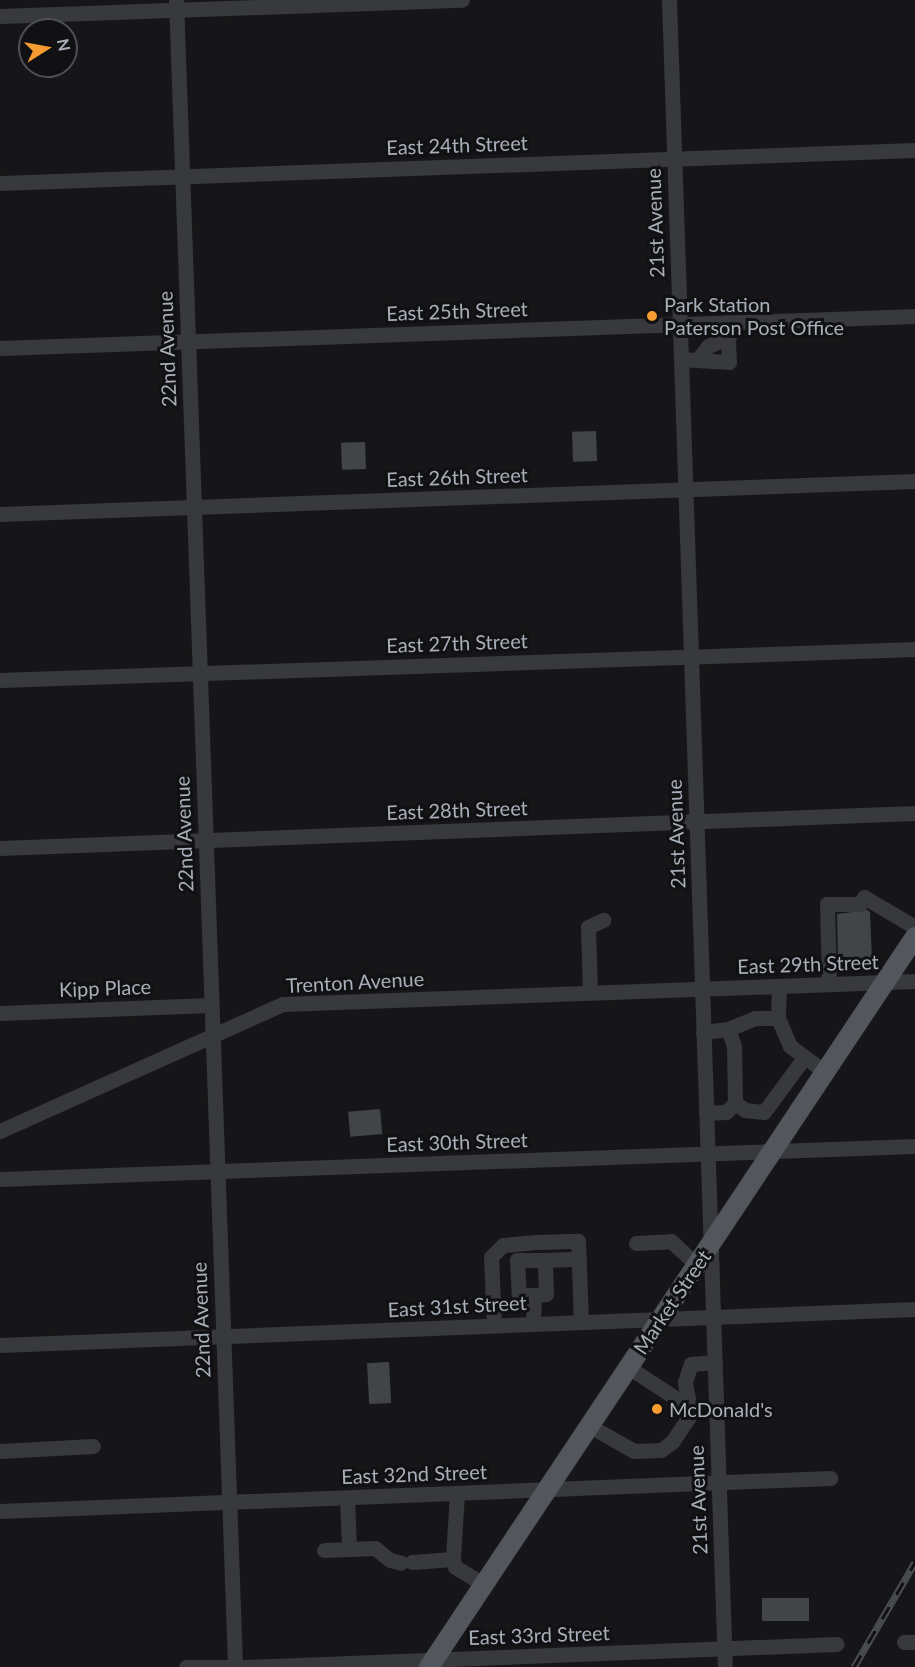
<!DOCTYPE html>
<style>
body{margin:0}
#map{position:relative;width:915px;height:1667px;overflow:hidden;background:#161618;font-family:Lato,sans-serif}
div>[style]{position:absolute}
[style*='--x']{left:calc(var(--x)*1px);top:calc(var(--y)*1px);width:calc(var(--w)*1px);rotate:calc(var(--a)*1deg)}
.building>*{inset:0;background:#424548;transform-origin:0 0}
.minor>*{height:15px;margin:-7.5px;padding:0 7.5px;transform-origin:7.5px;border-radius:7.5px;background:#37393d}
.major>*{height:20px;margin:-10px;padding:0 10px;transform-origin:10px;border-radius:10px;background:#53565c}
.rail>*{height:7px;margin-top:-3.5px;transform-origin:0;background:repeating-linear-gradient(90deg,#111113 0 14px,#4a4d52 0 28px);box-sizing:border-box;border-block:2px solid #4a4d52}
.dots>*{width:16px;height:16px;translate:-50% -50%;box-sizing:border-box;border:3px solid #111113;border-radius:50%}
span{translate:-50% -50%;white-space:nowrap;text-align:center;line-height:1.15;-webkit-text-stroke:6px #111113;paint-order:stroke}
.street-label{font-size:20px;color:#a8afb9}
.poi-label{font-size:20px;color:#a8afb9}
.left{translate:0 -50%;text-align:left}
.north{position:absolute;left:18px;top:18px;width:60px;height:60px;box-sizing:border-box;background:#111113;border:2px solid #4d5055;border-radius:50%;rotate:79deg;font-size:16px;font-weight:700;line-height:24px;text-align:center;color:#a8afb9}
.north::after{content:'';display:block;margin:auto;width:21px;height:27px;background:#f79c30;clip-path:polygon(50% 0,100% 100%,50% 72%,0 100%)}
</style>
<div id="map">
<div class="building">
<i style="left:596px;top:431px;width:30px;height:24px;rotate:88deg"></i>
<i style="left:365px;top:442px;width:27px;height:24px;rotate:88deg"></i>
<i style="clip-path:polygon(867px 910px,870px 912px,872px 960px,838px 961px,837px 914px)"></i>
<i style="left:380px;top:1109px;width:25px;height:32px;rotate:85deg"></i>
<i style="left:389px;top:1362px;width:41px;height:22px;rotate:87deg"></i>
<i style="left:809px;top:1598px;width:23px;height:47px;rotate:90deg"></i>
</div>
<div class="minor">
<i style="--x:176;--y:0;--w:1668;--a:87.97"></i>
<i style="--x:669;--y:0;--w:1668;--a:88.08"></i>
<i style="--x:0;--y:16;--w:462;--a:-2"></i>
<i style="--x:0;--y:183;--w:916;--a:-2.07"></i>
<i style="--x:0;--y:348;--w:916;--a:-2"></i>
<i style="--x:681;--y:359;--w:48;--a:3.6"></i>
<i style="--x:729;--y:362;--w:40;--a:-92.9"></i>
<i style="--x:698;--y:359;--w:16;--a:-52"></i>
<i style="--x:708;--y:346;--w:23;--a:-23"></i>
<i style="--x:0;--y:514;--w:916;--a:-2.07"></i>
<i style="--x:0;--y:680;--w:916;--a:-1.94"></i>
<i style="--x:0;--y:848;--w:916;--a:-2.19"></i>
<i style="--x:829;--y:984;--w:80;--a:-91.4"></i>
<i style="--x:827;--y:904;--w:33;--a:0"></i>
<i style="--x:860;--y:904;--w:8;--a:-60"></i>
<i style="--x:864;--y:897;--w:59;--a:30.5"></i>
<i style="--x:779;--y:986;--w:32;--a:92"></i>
<i style="--x:778;--y:1018;--w:30;--a:67"></i>
<i style="--x:790;--y:1046;--w:44;--a:36.6"></i>
<i style="--x:590;--y:992;--w:65;--a:-91.8"></i>
<i style="--x:588;--y:927;--w:17;--a:-25"></i>
<i style="--x:0;--y:1013;--w:211;--a:-2.2"></i>
<i style="--x:703;--y:1032;--w:25;--a:-7"></i>
<i style="--x:728;--y:1029;--w:29;--a:-22"></i>
<i style="--x:755;--y:1018;--w:23;--a:0"></i>
<i style="--x:735;--y:1103;--w:12;--a:35"></i>
<i style="--x:745;--y:1110;--w:19;--a:6"></i>
<i style="--x:764;--y:1112;--w:67;--a:-53.5"></i>
<i style="--x:706;--y:1113;--w:20;--a:-3"></i>
<i style="--x:726;--y:1112;--w:13;--a:-45"></i>
<i style="--x:735;--y:1103;--w:57;--a:-91"></i>
<i style="--x:734;--y:1046;--w:18;--a:-109"></i>
<i style="--x:0;--y:1131;--w:310;--a:-24.2"></i>
<i style="--x:283;--y:1004;--w:632;--a:-2.08"></i>
<i style="--x:0;--y:1179;--w:916;--a:-2.07"></i>
<i style="--x:636;--y:1243;--w:35;--a:-3"></i>
<i style="--x:671;--y:1241;--w:35;--a:43"></i>
<i style="--x:545;--y:1260;--w:34;--a:-2"></i>
<i style="--x:533;--y:1324;--w:29;--a:-88"></i>
<i style="--x:534;--y:1295;--w:12;--a:-5"></i>
<i style="--x:546;--y:1294;--w:34;--a:-92"></i>
<i style="--x:545;--y:1260;--w:28;--a:180"></i>
<i style="--x:517;--y:1260;--w:35;--a:87"></i>
<i style="--x:519;--y:1295;--w:15;--a:0"></i>
<i style="--x:494;--y:1325;--w:68;--a:-92.5"></i>
<i style="--x:491;--y:1257;--w:17;--a:-45"></i>
<i style="--x:503;--y:1245;--w:37;--a:-5"></i>
<i style="--x:540;--y:1242;--w:38;--a:-2"></i>
<i style="--x:578;--y:1241;--w:81;--a:87.9"></i>
<i style="--x:0;--y:1345;--w:916;--a:-2.25"></i>
<i style="--x:628;--y:1367;--w:75;--a:33.1"></i>
<i style="--x:588;--y:1425;--w:53;--a:29.5"></i>
<i style="--x:634;--y:1451;--w:27;--a:-2"></i>
<i style="--x:661;--y:1450;--w:14;--a:-36"></i>
<i style="--x:672;--y:1442;--w:34;--a:-56"></i>
<i style="--x:691;--y:1414;--w:33;--a:-101"></i>
<i style="--x:685;--y:1382;--w:19;--a:-72"></i>
<i style="--x:691;--y:1364;--w:24;--a:-5"></i>
<i style="--x:0;--y:1451;--w:93;--a:-3.1"></i>
<i style="--x:457;--y:1493;--w:66;--a:93.5"></i>
<i style="--x:453;--y:1559;--w:8;--a:76"></i>
<i style="--x:455;--y:1567;--w:33;--a:31"></i>
<i style="--x:347;--y:1498;--w:50;--a:87.7"></i>
<i style="--x:0;--y:1511;--w:831;--a:-2.28"></i>
<i style="--x:324;--y:1550;--w:51;--a:-2.2"></i>
<i style="--x:375;--y:1548;--w:19;--a:39"></i>
<i style="--x:390;--y:1560;--w:11;--a:15"></i>
<i style="--x:412;--y:1562;--w:41;--a:-4.2"></i>
<i style="--x:904;--y:1642;--w:11;--a:0"></i>
<i style="--x:186;--y:1667;--w:41;--a:0"></i>
<i style="--x:244;--y:1667;--w:593;--a:-2.22"></i>
</div>
<div class="major">
<i style="--x:429;--y:1667;--w:877;--a:-56.35"></i>
</div>
<div class="rail">
<i style="--x:854;--y:1667;--w:121;--a:-59.8"></i>
</div>
<div class="dots">
<i style="left:652px;top:316px;background:#f79c30"></i>
<i style="left:657px;top:1409px;background:#f79c30"></i>
</div>
<div class="street-label">
<span style="left:457px;top:145px;rotate:-2deg">East 24th Street</span>
<span style="left:655px;top:223px;rotate:-92deg">21st Avenue</span>
<span style="left:457px;top:311px;rotate:-2deg">East 25th Street</span>
<span style="left:167px;top:349px;rotate:-92deg">22nd Avenue</span>
<span style="left:457px;top:477px;rotate:-2deg">East 26th Street</span>
<span style="left:457px;top:643px;rotate:-2deg">East 27th Street</span>
<span style="left:457px;top:810px;rotate:-2deg">East 28th Street</span>
<span style="left:184px;top:834px;rotate:-92deg">22nd Avenue</span>
<span style="left:676px;top:834px;rotate:-92deg">21st Avenue</span>
<span style="left:808px;top:964px;rotate:-2deg">East 29th Street</span>
<span style="left:355px;top:982px;rotate:-3deg">Trenton Avenue</span>
<span style="left:105px;top:988px;rotate:-2deg">Kipp Place</span>
<span style="left:457px;top:1142px;rotate:-2deg">East 30th Street</span>
<span style="left:672px;top:1302px;rotate:-56deg">Market Street</span>
<span style="left:457px;top:1306px;rotate:-3deg">East 31st Street</span>
<span style="left:201px;top:1320px;rotate:-92deg">22nd Avenue</span>
<span style="left:414px;top:1474px;rotate:-2deg">East 32nd Street</span>
<span style="left:698px;top:1500px;rotate:-92deg">21st Avenue</span>
<span style="left:539px;top:1635px;rotate:-2deg">East 33rd Street</span>
</div>
<div class="poi-label">
<span class="left" style="left:664px;top:316px">Park Station<br>Paterson Post Office</span>
<span class="left" style="left:669px;top:1409px">McDonald's</span>
</div>
<div class="north">N</div>
</div>
